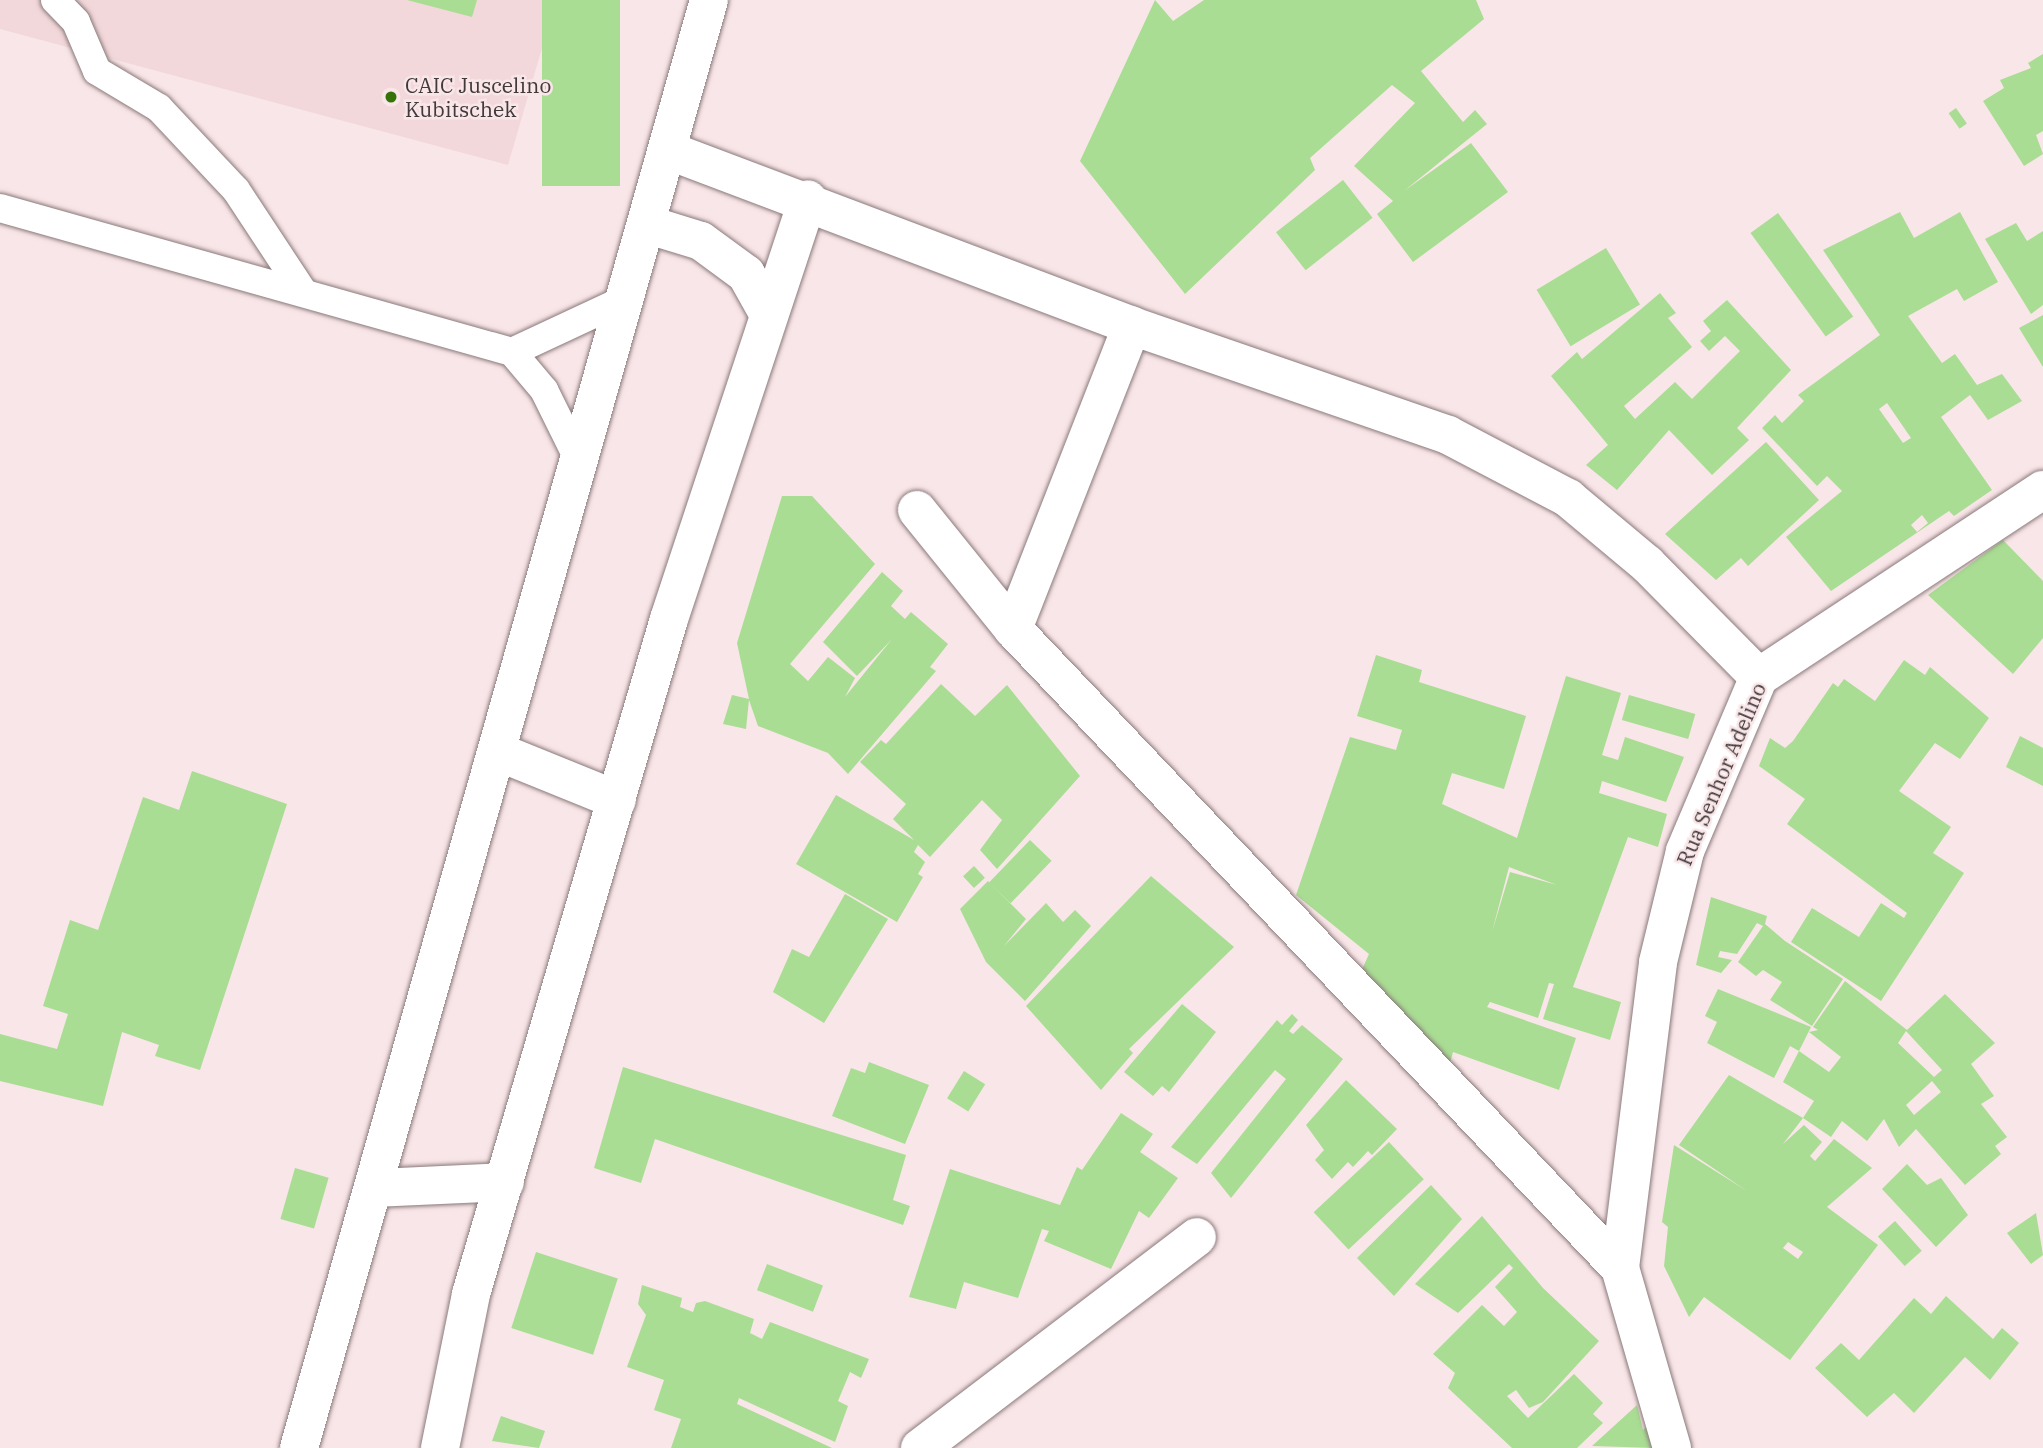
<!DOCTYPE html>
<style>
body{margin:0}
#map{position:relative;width:2043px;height:1448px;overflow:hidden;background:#f9e6e8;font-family:"IBM Plex Serif",serif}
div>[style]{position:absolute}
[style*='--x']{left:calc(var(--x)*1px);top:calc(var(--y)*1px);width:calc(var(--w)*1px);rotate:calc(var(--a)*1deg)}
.built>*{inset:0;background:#f2d8da}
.building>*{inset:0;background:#a9dd93;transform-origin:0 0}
.roads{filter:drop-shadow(0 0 2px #8a797b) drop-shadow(0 0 2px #8a797b)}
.lane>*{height:28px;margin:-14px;padding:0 14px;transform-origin:14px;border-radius:14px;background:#fff}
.street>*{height:38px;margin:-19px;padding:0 19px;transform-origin:19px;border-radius:19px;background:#fff}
.secondary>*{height:38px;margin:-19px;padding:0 19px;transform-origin:19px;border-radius:19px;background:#fff}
.dots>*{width:19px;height:19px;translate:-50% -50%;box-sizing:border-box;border:4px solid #f9e6e8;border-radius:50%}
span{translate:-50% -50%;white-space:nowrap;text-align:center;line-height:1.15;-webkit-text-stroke:5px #f9e6e8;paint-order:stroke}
.poi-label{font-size:21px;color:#41393a}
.left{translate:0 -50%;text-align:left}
.street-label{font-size:21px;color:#41393a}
</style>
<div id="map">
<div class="built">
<i style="clip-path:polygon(0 0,556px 0,508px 165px,0 29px)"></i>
</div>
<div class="building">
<i style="clip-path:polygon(407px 0,477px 0,472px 17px)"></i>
<i style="left:542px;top:0;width:78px;height:186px"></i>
<i style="clip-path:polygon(1155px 0,1173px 21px,1204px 0,1476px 0,1484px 19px,1421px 71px,1463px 122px,1475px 110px,1487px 124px,1404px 191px,1471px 143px,1508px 192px,1413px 262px,1377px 214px,1393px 201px,1354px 166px,1415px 103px,1392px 85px,1310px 158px,1315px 170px,1185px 294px,1080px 161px)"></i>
<i style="clip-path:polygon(2043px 54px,2043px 131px,2036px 135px,2043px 154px,2024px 166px,1983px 101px,2004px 88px,2000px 80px,2031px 68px,2028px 63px)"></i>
<i style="left:1956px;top:108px;width:19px;height:9px;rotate:55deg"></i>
<i style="left:1343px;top:180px;width:48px;height:85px;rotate:52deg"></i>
<i style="clip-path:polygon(evenodd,1900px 212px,1914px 238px,1960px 212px,1998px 282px,1964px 301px,1957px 289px,1908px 316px,1942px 363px,1955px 354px,1977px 385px,2002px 374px,2022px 401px,1988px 420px,1970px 395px,1941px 417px,1992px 490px,1954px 516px,1949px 511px,1831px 591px,1786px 537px,1842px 491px,1827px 476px,1817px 486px,1762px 428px,1775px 415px,1782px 423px,1804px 401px,1798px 395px,1880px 335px,1823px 250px,1900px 212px,1887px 403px,1911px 438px,1903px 443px,1879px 409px,1887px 403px,1900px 212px,1922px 515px,1928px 523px,1917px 532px,1911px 525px,1922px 515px)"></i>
<i style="left:1778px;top:213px;width:128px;height:34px;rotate:54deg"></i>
<i style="clip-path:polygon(2016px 223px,2027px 241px,2043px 231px,2043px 305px,2031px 314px,1985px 239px)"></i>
<i style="left:1606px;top:248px;width:66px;height:81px;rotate:59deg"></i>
<i style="clip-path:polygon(1660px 293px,1676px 313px,1668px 318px,1692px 347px,1624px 406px,1635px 419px,1675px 382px,1692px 399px,1740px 351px,1725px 336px,1709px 351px,1700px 341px,1711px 331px,1703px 321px,1727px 300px,1791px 370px,1737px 428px,1749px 440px,1712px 475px,1669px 430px,1617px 490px,1586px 465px,1608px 445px,1551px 376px,1577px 352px,1582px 359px)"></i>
<i style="clip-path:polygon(2043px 315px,2043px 367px,2019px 328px)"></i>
<i style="clip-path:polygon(1766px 442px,1819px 500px,1748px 566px,1741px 558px,1716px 580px,1665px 534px)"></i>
<i style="clip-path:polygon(782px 496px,812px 496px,875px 564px,790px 664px,808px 681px,828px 657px,855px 678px,845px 697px,892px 639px,857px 676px,823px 642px,882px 572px,903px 591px,891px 606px,905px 619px,911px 612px,948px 644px,930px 667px,936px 671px,848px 774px,828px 753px,758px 726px,749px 700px,746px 729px,723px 724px,732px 695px,749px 699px,737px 643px)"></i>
<i style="clip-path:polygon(2003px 540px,2043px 581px,2043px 638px,2013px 674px,1928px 595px)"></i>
<i style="clip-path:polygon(evenodd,1376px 655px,1422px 670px,1419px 682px,1526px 716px,1504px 789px,1452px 773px,1442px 804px,1517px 838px,1566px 676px,1621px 693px,1602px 755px,1618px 760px,1625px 737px,1684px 757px,1666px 802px,1602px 781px,1599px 793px,1667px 814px,1658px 847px,1628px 837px,1573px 987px,1621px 1002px,1610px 1040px,1543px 1019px,1554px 984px,1549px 983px,1538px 1018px,1490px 1002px,1487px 1007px,1576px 1038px,1559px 1090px,1453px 1052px,1450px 1063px,1360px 974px,1369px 954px,1296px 895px,1350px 737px,1396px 750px,1402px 730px,1357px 716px,1376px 655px,1509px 867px,1557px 885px,1510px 872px,1492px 932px,1509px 867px)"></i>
<i style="clip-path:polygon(1904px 660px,1925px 675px,1930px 667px,1989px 718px,1960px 759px,1935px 743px,1899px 791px,1951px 827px,1933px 853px,1964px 873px,1881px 1001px,1791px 942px,1812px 908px,1859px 937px,1881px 903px,1904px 918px,1907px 913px,1787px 824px,1805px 799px,1759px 766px,1770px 738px,1785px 748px,1793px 741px,1833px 683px,1838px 687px,1844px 679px,1875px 701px)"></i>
<i style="clip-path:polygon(941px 684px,975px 716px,1007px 685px,1080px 776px,997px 869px,980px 850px,1002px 820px,982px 800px,930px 857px,918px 845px,914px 852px,925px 862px,918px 874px,923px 877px,897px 922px,796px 864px,836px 795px,914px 840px,893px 819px,906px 804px,860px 762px,881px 740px,886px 744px)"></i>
<i style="left:1629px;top:695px;width:69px;height:26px;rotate:16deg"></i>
<i style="clip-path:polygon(2020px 736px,2043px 748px,2043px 786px,2006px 767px)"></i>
<i style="clip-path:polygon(192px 771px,287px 804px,200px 1070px,155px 1056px,159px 1045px,122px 1032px,103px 1106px,0 1081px,0 1034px,57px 1049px,68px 1014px,43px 1006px,70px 920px,98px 930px,143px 797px,179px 810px)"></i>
<i style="left:1030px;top:840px;width:30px;height:59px;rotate:44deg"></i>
<i style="left:974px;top:866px;width:16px;height:15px;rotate:47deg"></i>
<i style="clip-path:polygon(1151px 876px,1234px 947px,1129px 1049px,1133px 1053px,1101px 1090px,1026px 1006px)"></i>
<i style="clip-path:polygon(988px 881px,1026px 919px,1004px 946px,1046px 903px,1063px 922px,1075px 910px,1091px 926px,1025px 1001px,986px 962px,960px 909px)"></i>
<i style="clip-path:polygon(845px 894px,888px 919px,824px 1023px,773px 992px,792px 949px,809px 957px)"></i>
<i style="clip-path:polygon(1711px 897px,1767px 916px,1765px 924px,1785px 941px,1843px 979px,1812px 1026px,1770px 1000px,1782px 982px,1763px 970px,1756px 976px,1738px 962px,1763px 926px,1757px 923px,1737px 954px,1720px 951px,1718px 957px,1732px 960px,1721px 973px,1696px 965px)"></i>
<i style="clip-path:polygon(evenodd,1845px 981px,1907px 1030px,1945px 994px,1995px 1043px,1971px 1064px,1994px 1096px,1981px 1104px,2007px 1137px,1995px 1146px,2001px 1154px,1965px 1185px,1916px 1129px,1899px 1147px,1884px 1119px,1867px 1141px,1842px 1121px,1831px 1137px,1803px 1118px,1814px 1101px,1783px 1082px,1799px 1051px,1829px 1072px,1841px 1057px,1809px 1032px,1818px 1030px,1813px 1027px,1845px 981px,1906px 1031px,1942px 1070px,1934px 1077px,1898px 1043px,1906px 1031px,1845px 981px,1932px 1081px,1941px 1092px,1914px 1115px,1906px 1105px,1932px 1081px)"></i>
<i style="clip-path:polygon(1718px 989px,1811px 1027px,1799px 1051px,1790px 1046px,1774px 1078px,1707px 1043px,1717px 1022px,1705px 1016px)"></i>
<i style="clip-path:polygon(1182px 1004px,1216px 1032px,1169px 1092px,1162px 1086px,1153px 1096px,1124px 1072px)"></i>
<i style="clip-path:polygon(1292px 1014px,1298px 1020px,1289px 1031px,1293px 1034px,1302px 1025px,1343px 1059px,1231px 1198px,1211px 1173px,1286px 1079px,1275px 1070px,1197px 1164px,1171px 1147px,1277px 1020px,1282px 1025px)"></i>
<i style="clip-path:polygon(869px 1062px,929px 1085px,905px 1144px,832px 1116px,851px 1068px,865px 1073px)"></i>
<i style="clip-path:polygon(623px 1067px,906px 1155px,893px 1200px,910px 1206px,903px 1225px,655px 1139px,641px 1183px,594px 1168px)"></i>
<i style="left:964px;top:1071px;width:25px;height:32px;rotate:32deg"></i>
<i style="clip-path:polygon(evenodd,1729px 1075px,1803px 1118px,1783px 1144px,1804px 1125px,1822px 1142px,1810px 1156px,1815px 1161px,1834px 1139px,1872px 1168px,1827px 1207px,1878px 1245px,1790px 1360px,1704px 1297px,1689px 1317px,1664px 1266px,1668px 1227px,1662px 1222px,1674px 1145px,1747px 1191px,1679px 1145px,1729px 1075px,1788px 1242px,1803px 1252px,1798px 1259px,1783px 1248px,1788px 1242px)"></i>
<i style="clip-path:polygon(1346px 1080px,1397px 1129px,1372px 1155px,1368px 1151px,1353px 1167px,1348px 1162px,1332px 1179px,1315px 1160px,1324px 1150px,1306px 1125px)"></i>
<i style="clip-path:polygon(1121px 1113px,1153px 1134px,1140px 1152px,1178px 1178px,1149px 1218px,1139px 1211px,1111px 1269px,1044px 1241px,1049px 1231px,1042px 1229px,1018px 1298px,964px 1282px,956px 1309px,909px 1297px,950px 1169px,1060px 1205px,1077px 1167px,1082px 1170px)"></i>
<i style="left:1389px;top:1142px;width:51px;height:103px;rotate:47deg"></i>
<i style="clip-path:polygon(1907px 1164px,1927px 1185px,1941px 1178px,1968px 1215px,1936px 1247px,1882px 1189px)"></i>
<i style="left:295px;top:1168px;width:35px;height:53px;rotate:16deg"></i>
<i style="clip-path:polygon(1431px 1185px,1462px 1219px,1394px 1296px,1357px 1258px)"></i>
<i style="clip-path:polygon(2036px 1213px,2043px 1255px,2031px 1264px,2007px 1233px)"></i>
<i style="clip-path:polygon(1482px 1216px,1543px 1288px,1599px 1341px,1543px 1402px,1529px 1408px,1516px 1390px,1507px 1396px,1528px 1418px,1574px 1374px,1603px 1403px,1593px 1414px,1603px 1423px,1577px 1448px,1512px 1448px,1448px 1388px,1455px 1373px,1433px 1354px,1482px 1305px,1504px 1326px,1517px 1312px,1495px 1287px,1513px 1268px,1509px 1264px,1458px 1313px,1415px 1284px)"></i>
<i style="left:1895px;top:1221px;width:40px;height:23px;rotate:48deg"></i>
<i style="left:536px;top:1252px;width:86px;height:80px;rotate:18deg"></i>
<i style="left:767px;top:1264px;width:60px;height:28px;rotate:21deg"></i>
<i style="clip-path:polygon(642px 1285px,682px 1298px,680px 1307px,693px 1312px,696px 1303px,705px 1301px,754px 1319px,750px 1333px,762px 1339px,770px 1322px,869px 1359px,861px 1378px,850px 1372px,838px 1401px,848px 1406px,835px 1442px,739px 1398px,737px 1404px,832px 1448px,671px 1448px,681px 1419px,654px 1410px,664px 1380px,627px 1367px,646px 1315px,638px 1304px)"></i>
<i style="clip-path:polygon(1946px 1296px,1993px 1339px,2002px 1328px,2019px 1343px,1990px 1380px,1965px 1357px,1914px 1413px,1894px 1393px,1867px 1417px,1815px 1368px,1841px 1343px,1859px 1360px,1914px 1298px,1931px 1314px)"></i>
<i style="clip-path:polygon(1637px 1405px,1643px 1430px,1651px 1422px,1656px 1448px,1592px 1446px)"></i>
<i style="clip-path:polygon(501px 1416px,545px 1431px,539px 1448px,492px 1441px)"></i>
</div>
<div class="roads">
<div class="lane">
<i style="--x:55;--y:0;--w:30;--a:46"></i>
<i style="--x:76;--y:22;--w:53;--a:66.8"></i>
<i style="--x:97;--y:71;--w:72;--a:30.8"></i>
<i style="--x:159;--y:108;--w:112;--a:46.8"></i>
<i style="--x:236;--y:190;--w:123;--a:56.6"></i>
<i style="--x:0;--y:208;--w:532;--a:15.71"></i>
<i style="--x:512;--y:352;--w:50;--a:49.9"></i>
<i style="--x:544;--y:390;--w:84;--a:63.7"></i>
<i style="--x:512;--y:352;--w:130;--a:-25"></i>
</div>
<div class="street">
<i style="--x:667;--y:150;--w:497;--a:20.7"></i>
<i style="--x:1132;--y:326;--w:334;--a:19"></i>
<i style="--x:1448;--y:435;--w:136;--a:27.7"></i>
<i style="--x:1568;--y:498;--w:103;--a:39.9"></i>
<i style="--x:1647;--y:564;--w:159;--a:45.3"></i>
<i style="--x:649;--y:225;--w:54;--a:17.1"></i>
<i style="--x:701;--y:241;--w:56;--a:36.3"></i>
<i style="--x:746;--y:274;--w:47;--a:60.7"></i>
<i style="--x:917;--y:510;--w:153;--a:51.1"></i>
<i style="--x:1013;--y:629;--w:881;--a:46.47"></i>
<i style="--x:1013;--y:629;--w:326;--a:-68.6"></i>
<i style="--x:501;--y:753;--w:125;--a:22.1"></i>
<i style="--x:375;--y:1188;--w:130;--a:-2.6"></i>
<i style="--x:440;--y:1448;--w:157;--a:-78.6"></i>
<i style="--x:471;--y:1294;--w:703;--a:-73.65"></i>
<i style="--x:669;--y:619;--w:442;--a:-71.7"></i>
<i style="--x:920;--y:1448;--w:348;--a:-37.3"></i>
<i style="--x:1672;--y:1448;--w:187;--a:-106.1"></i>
<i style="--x:1620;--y:1268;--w:308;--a:-82.9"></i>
<i style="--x:1658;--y:962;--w:114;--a:-76.3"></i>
<i style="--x:1685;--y:851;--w:189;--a:-67"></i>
<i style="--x:1759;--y:677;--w:340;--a:-33.4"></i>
</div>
<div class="secondary">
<i style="--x:299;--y:1448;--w:1505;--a:-74.19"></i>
</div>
</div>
<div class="dots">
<i style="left:391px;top:97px;background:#357309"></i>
</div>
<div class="poi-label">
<span class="left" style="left:405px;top:97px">CAIC Juscelino<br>Kubitschek</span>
</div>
<div class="street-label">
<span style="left:1721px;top:774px;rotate:-67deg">Rua Senhor Adelino</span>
</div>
</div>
